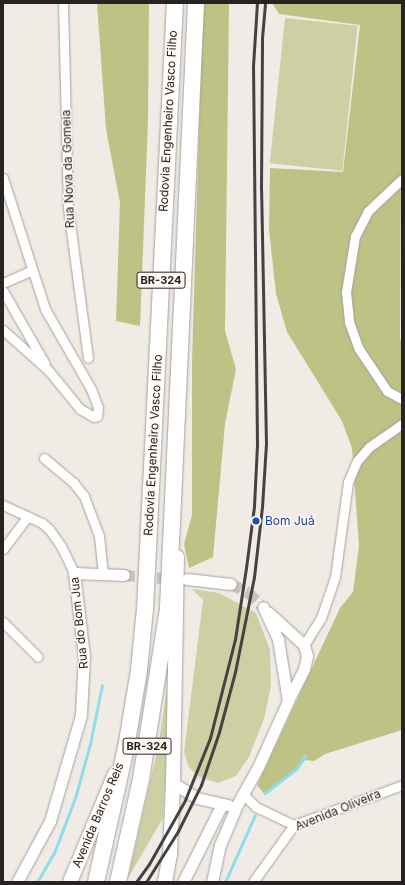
<!DOCTYPE html>
<meta charset="utf-8">
<style>
body{margin:0}
#map{position:relative;width:405px;height:885px;overflow:hidden;background:#f1ebe6;font-family:Inter,sans-serif}
div>[style]{position:absolute}
[style*='--x']{left:calc(var(--x)*1px);top:calc(var(--y)*1px);width:calc(var(--w)*1px);rotate:calc(var(--a)*1deg)}
.green>*{inset:0;background:#cdd0a3;transform-origin:0 0}
.forest>*{inset:0;background:#bec284}
.stream>*{height:3px;margin:-1.5px;padding:0 1.5px;transform-origin:1.5px;border-radius:1.5px;background:#8cdeee}
.tertiary-tunnel>*{height:11px;margin-top:-5.5px;transform-origin:0;background:repeating-linear-gradient(90deg,#c8c3bf 0 11px,transparent 0 16.5px)}
.roads{filter:drop-shadow(0 0 1px #a6a09c) drop-shadow(0 0 1px #a6a09c)}
.minor>*{height:9px;margin:-4.5px;padding:0 4.5px;transform-origin:4.5px;border-radius:4.5px;background:#fff}
.tertiary>*{height:11px;margin:-5.5px;padding:0 5.5px;transform-origin:5.5px;border-radius:5.5px;background:#fff}
.primary>*{height:14px;margin:-7px;padding:0 7px;transform-origin:7px;border-radius:7px;background:#fff}
.motorway>*{height:16px;margin:-8px;padding:0 8px;transform-origin:8px;border-radius:8px;background:#fff}
.rail>*{height:3px;margin:-1.5px;padding:0 1.5px;transform-origin:1.5px;border-radius:1.5px;background:#464241}
.dots>*{width:11px;height:11px;translate:-50% -50%;box-sizing:border-box;border:2px solid #fff8f4;border-radius:50%}
span{translate:-50% -50%;white-space:nowrap;text-align:center;line-height:1.15;-webkit-text-stroke:3px #fff8f4;paint-order:stroke}
.shield-label span{padding:1px 3px;background:#fff8f4;border:1px solid;border-radius:3px;-webkit-text-stroke-width:0}
.shield-label{font-size:11px;color:#262322;font-weight:700}
.street-label{font-size:12px;color:#262322}
.transit-label{font-size:12px;color:#164399}
.left{translate:0 -50%;text-align:left}
.frame{position:absolute;inset:0;border:4px solid #262322;pointer-events:none}
</style>
<div id="map">
<div class="green">
<i style="left:285px;top:18px;width:73px;height:146px;rotate:6deg"></i>
<i style="clip-path:polygon(192px 589px,219px 593px,256px 613px,270px 650px,271px 686px,264px 719px,249px 757px,236px 776px,218px 783px,199px 777px,188px 766px,184px 752px,203px 600px)"></i>
<i style="clip-path:polygon(167px 689px,170px 692px,163px 818px,128px 878px,158px 747px)"></i>
</div>
<div class="forest">
<i style="clip-path:polygon(97px 3px,149px 3px,148px 121px,140px 326px,116px 321px,120px 203px,106px 129px)"></i>
<i style="clip-path:polygon(203px 3px,229px 3px,225px 331px,236px 369px,225px 424px,213px 557px,189px 568px,184px 544px,192px 515px,192px 361px)"></i>
<i style="clip-path:polygon(272px 3px,402px 3px,400px 339px,402px 343px,402px 730px,325px 754px,314px 761px,305px 760px,298px 770px,265px 795px,257px 785px,340px 608px,353px 592px,359px 546px,352px 448px,342px 421px,287px 332px,276px 294px,269px 229px,270px 168px,343px 172px,360px 25px,279px 14px)"></i>
</div>
<div class="stream">
<i style="--x:265;--y:793;--w:39;--a:-38"></i>
<i style="--x:296;--y:769;--w:16;--a:-55"></i>
<i style="--x:37;--y:882;--w:34;--a:-60"></i>
<i style="--x:54;--y:853;--w:59;--a:-69.1"></i>
<i style="--x:75;--y:798;--w:56;--a:-74.5"></i>
<i style="--x:90;--y:744;--w:60;--a:-78.5"></i>
<i style="--x:225;--y:882;--w:73;--a:-65.9"></i>
</div>
<div class="tertiary-tunnel">
<i style="--x:124;--y:575;--w:51;--a:4.5"></i>
<i style="--x:231;--y:584;--w:19;--a:25"></i>
<i style="--x:248;--y:592;--w:21;--a:45"></i>
</div>
<div class="roads">
<div class="minor">
<i style="--x:63;--y:3;--w:205;--a:88.6"></i>
<i style="--x:68;--y:208;--w:151;--a:82.4"></i>
<i style="--x:3;--y:178;--w:138;--a:72.2"></i>
<i style="--x:45;--y:309;--w:92;--a:60.1"></i>
<i style="--x:91;--y:389;--w:19;--a:69"></i>
<i style="--x:98;--y:407;--w:9;--a:96"></i>
<i style="--x:97;--y:416;--w:3;--a:162"></i>
<i style="--x:94;--y:417;--w:16;--a:-150"></i>
<i style="--x:80;--y:409;--w:49;--a:-129.2"></i>
<i style="--x:49;--y:371;--w:62;--a:-138.3"></i>
<i style="--x:402;--y:179;--w:47;--a:136.7"></i>
<i style="--x:368;--y:211;--w:28;--a:117"></i>
<i style="--x:355;--y:236;--w:57;--a:99.1"></i>
<i style="--x:346;--y:292;--w:30;--a:84"></i>
<i style="--x:349;--y:322;--w:29;--a:70"></i>
<i style="--x:359;--y:349;--w:50;--a:56.3"></i>
<i style="--x:387;--y:391;--w:17;--a:28"></i>
<i style="--x:3;--y:283;--w:27;--a:-24"></i>
<i style="--x:3;--y:291;--w:84;--a:60.1"></i>
<i style="--x:44;--y:458;--w:38;--a:40"></i>
<i style="--x:73;--y:482;--w:18;--a:52"></i>
<i style="--x:84;--y:496;--w:43;--a:69.4"></i>
<i style="--x:99;--y:536;--w:38;--a:84"></i>
<i style="--x:3;--y:505;--w:43;--a:24.8"></i>
<i style="--x:42;--y:523;--w:9;--a:41"></i>
<i style="--x:49;--y:529;--w:21;--a:55"></i>
<i style="--x:61;--y:546;--w:30;--a:64"></i>
<i style="--x:3;--y:549;--w:41;--a:-52.9"></i>
<i style="--x:3;--y:622;--w:49;--a:45"></i>
<i style="--x:304;--y:645;--w:32;--a:-58"></i>
<i style="--x:321;--y:618;--w:43;--a:-71.1"></i>
<i style="--x:335;--y:577;--w:96;--a:-82.2"></i>
<i style="--x:348;--y:482;--w:23;--a:-67"></i>
<i style="--x:357;--y:461;--w:18;--a:-49"></i>
<i style="--x:369;--y:447;--w:40;--a:-34.9"></i>
<i style="--x:243;--y:794;--w:18;--a:45"></i>
<i style="--x:256;--y:807;--w:42;--a:25.3"></i>
<i style="--x:253;--y:882;--w:70;--a:-54.3"></i>
<i style="--x:294;--y:825;--w:115;--a:-20.3"></i>
</div>
<div class="tertiary">
<i style="--x:187;--y:579;--w:44;--a:6.5"></i>
<i style="--x:269;--y:613;--w:47;--a:42.4"></i>
<i style="--x:304;--y:645;--w:11;--a:75"></i>
<i style="--x:307;--y:656;--w:13;--a:103"></i>
<i style="--x:304;--y:669;--w:36;--a:117"></i>
<i style="--x:173;--y:783;--w:28;--a:32"></i>
<i style="--x:197;--y:798;--w:32;--a:13"></i>
<i style="--x:17;--y:882;--w:69;--a:-61.6"></i>
<i style="--x:50;--y:821;--w:110;--a:-73.7"></i>
<i style="--x:81;--y:715;--w:59;--a:-87.1"></i>
<i style="--x:84;--y:656;--w:84;--a:-96.9"></i>
<i style="--x:74;--y:573;--w:50;--a:2.3"></i>
<i style="--x:183;--y:882;--w:87;--a:-63.4"></i>
<i style="--x:212;--y:882;--w:38;--a:-78"></i>
<i style="--x:220;--y:845;--w:43;--a:-67"></i>
<i style="--x:237;--y:805;--w:43;--a:-61.1"></i>
<i style="--x:258;--y:767;--w:72;--a:-65.6"></i>
<i style="--x:288;--y:701;--w:63;--a:-99.2"></i>
<i style="--x:278;--y:639;--w:35;--a:-115"></i>
</div>
<div class="primary">
<i style="--x:70;--y:882;--w:117;--a:-67.4"></i>
<i style="--x:165;--y:882;--w:27;--a:-80"></i>
<i style="--x:170;--y:855;--w:72;--a:-87.6"></i>
<i style="--x:173;--y:783;--w:226;--a:-89"></i>
</div>
<div class="motorway">
<i style="--x:96;--y:882;--w:137;--a:-77.4"></i>
<i style="--x:126;--y:748;--w:79;--a:-80.5"></i>
<i style="--x:139;--y:670;--w:61;--a:-84.4"></i>
<i style="--x:145;--y:609;--w:607;--a:-87.17"></i>
<i style="--x:118;--y:882;--w:106;--a:-77.4"></i>
<i style="--x:141;--y:779;--w:173;--a:-81"></i>
<i style="--x:168;--y:608;--w:606;--a:-87.35"></i>
</div>
</div>
<div class="rail">
<i style="--x:136;--y:882;--w:22;--a:-54"></i>
<i style="--x:149;--y:864;--w:73;--a:-60.6"></i>
<i style="--x:185;--y:800;--w:67;--a:-68"></i>
<i style="--x:210;--y:738;--w:102;--a:-75.8"></i>
<i style="--x:235;--y:639;--w:72;--a:-81.2"></i>
<i style="--x:246;--y:568;--w:63;--a:-82.6"></i>
<i style="--x:254;--y:506;--w:61;--a:-87.2"></i>
<i style="--x:257;--y:445;--w:379;--a:-90.6"></i>
<i style="--x:253;--y:66;--w:63;--a:-86.4"></i>
<i style="--x:146;--y:882;--w:60;--a:-57.9"></i>
<i style="--x:178;--y:831;--w:51;--a:-63.4"></i>
<i style="--x:201;--y:785;--w:56;--a:-71.2"></i>
<i style="--x:219;--y:732;--w:62;--a:-75.1"></i>
<i style="--x:235;--y:672;--w:97;--a:-78.7"></i>
<i style="--x:254;--y:577;--w:70;--a:-83.5"></i>
<i style="--x:262;--y:507;--w:63;--a:-86.4"></i>
<i style="--x:266;--y:444;--w:255;--a:-91.1"></i>
<i style="--x:261;--y:189;--w:151;--a:-89.6"></i>
<i style="--x:262;--y:38;--w:35;--a:-85"></i>
</div>
<div class="dots">
<i style="left:256px;top:521px;background:#1a4fb4"></i>
</div>
<div class="shield-label">
<span style="left:161px;top:280px">BR-324</span>
<span style="left:147px;top:746px">BR-324</span>
</div>
<div class="street-label">
<span style="left:168px;top:121px;rotate:-87deg">Rodovia Engenheiro Vasco Filho</span>
<span style="left:68px;top:169px;rotate:-92deg">Rua Nova da Gomeia</span>
<span style="left:153px;top:445px;rotate:-87deg">Rodovia Engenheiro Vasco Filho</span>
<span style="left:79px;top:623px;rotate:-96deg">Rua do Bom Jua</span>
<span style="left:338px;top:810px;rotate:-22deg">Avenida Oliveira</span>
<span style="left:98px;top:815px;rotate:-67deg">Avenida Barros Reis</span>
</div>
<div class="transit-label">
<span class="left" style="left:265px;top:521px">Bom Juá</span>
</div>
<div class="frame"></div>
</div>
